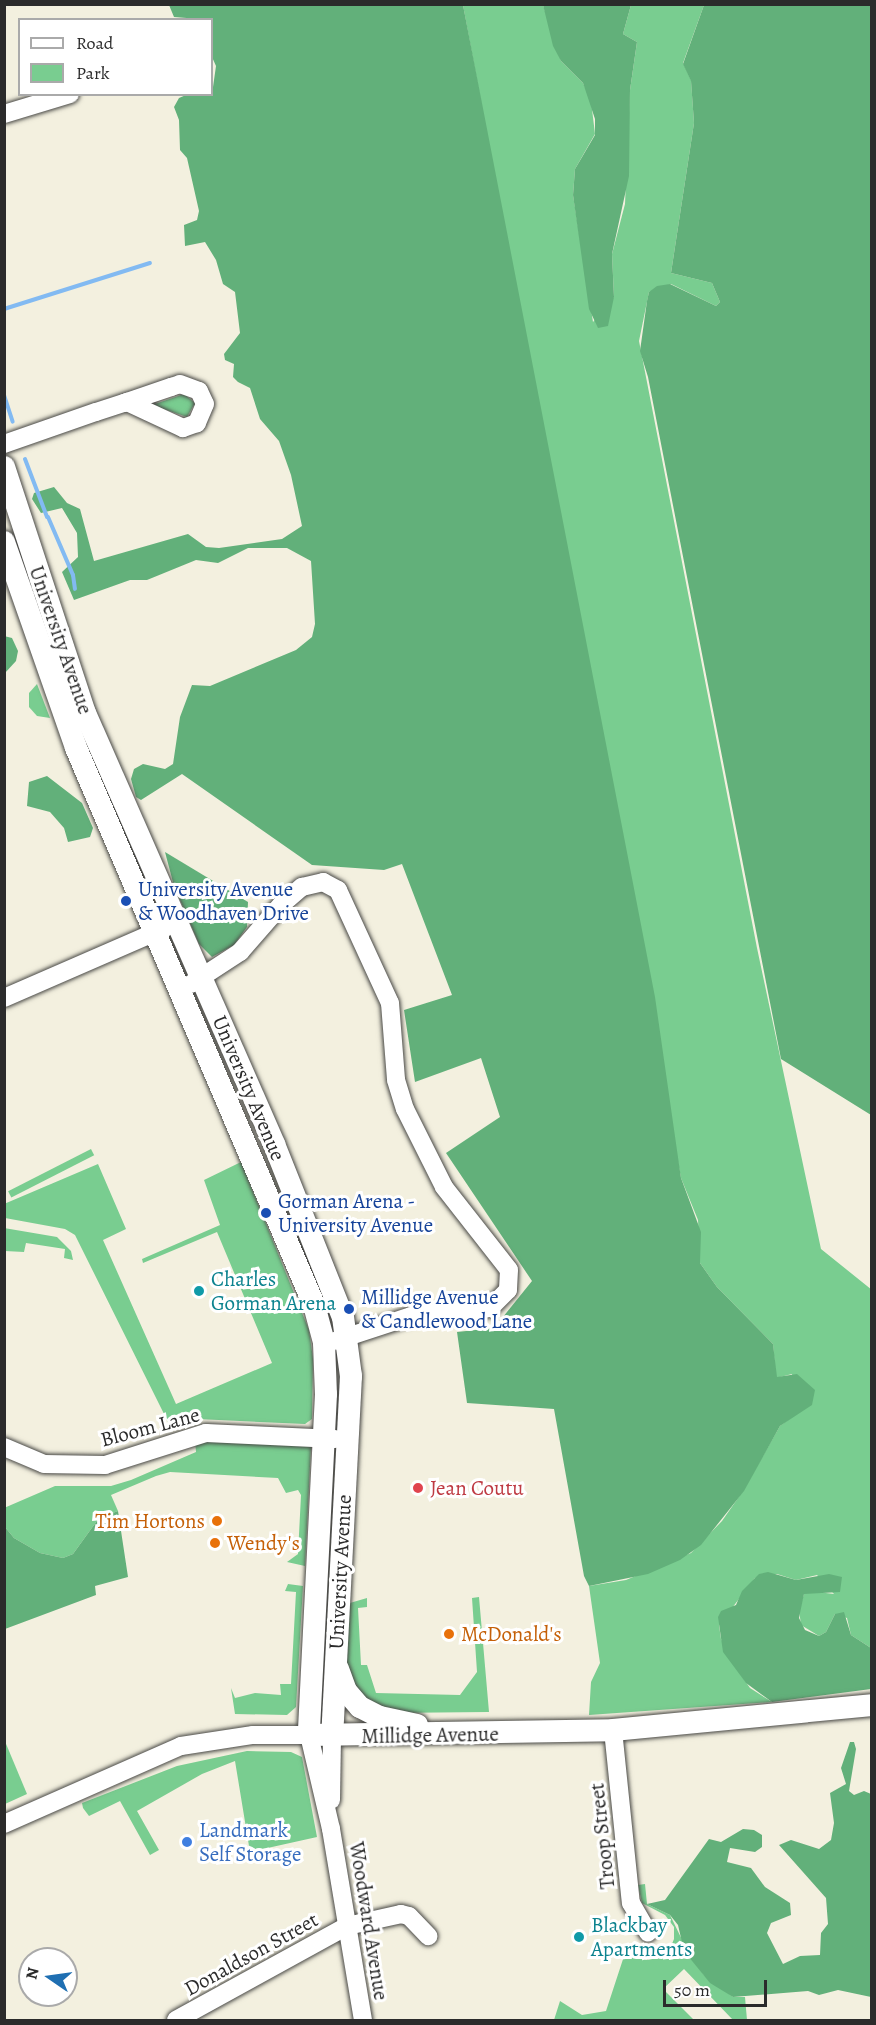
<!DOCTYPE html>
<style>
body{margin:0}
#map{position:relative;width:876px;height:2025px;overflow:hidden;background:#f3f0df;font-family:Alegreya,serif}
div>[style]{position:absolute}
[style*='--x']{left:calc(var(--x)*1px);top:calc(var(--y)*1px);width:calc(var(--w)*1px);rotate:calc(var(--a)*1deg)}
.green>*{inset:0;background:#79cd90;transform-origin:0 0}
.forest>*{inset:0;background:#62b07a}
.stream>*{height:4px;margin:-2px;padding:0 2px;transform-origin:2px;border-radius:2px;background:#82baf2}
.roads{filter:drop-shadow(0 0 2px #494946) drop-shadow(0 0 2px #494946)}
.minor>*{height:18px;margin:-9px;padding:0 9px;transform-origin:9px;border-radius:9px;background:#fff}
.major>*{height:22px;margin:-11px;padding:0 11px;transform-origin:11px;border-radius:11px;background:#fff}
.dots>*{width:16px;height:16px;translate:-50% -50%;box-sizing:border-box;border:3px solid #fff;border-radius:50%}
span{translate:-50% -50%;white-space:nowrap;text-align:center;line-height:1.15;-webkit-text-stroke:6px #fff;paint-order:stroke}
.street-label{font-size:21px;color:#2b2b2b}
.transit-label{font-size:21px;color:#164399}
.left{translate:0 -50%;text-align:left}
.culture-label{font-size:21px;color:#0d838f}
.health-label{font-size:21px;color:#be3a42}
.food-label{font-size:21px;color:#c56008}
.right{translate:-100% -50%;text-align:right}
.shop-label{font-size:21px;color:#366cbe}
.frame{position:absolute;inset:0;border:6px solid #2b2b2b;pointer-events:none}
.legend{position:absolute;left:18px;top:18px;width:195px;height:78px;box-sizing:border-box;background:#fff;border:2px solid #aaa;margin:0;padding:8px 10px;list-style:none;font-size:18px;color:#2b2b2b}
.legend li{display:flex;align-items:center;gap:12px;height:30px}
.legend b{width:30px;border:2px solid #aaa}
.north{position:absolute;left:18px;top:1947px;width:60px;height:60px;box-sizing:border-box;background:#fff;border:2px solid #aaa;border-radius:50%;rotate:283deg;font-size:16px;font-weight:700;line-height:24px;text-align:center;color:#2b2b2b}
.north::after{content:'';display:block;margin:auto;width:21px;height:27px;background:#1f6fb2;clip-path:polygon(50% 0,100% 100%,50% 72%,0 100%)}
.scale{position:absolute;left:663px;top:1980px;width:104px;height:27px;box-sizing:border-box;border:3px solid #2b2b2b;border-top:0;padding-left:8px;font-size:18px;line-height:21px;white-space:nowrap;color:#2b2b2b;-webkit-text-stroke:4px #fff;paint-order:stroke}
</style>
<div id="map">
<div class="green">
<i style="clip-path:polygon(463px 5px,543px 5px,561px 61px,583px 83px,591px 101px,595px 134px,575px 169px,573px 195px,593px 322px,614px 297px,612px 254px,625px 204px,630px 90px,637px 42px,623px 34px,631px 5px,704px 5px,683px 63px,691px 80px,694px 123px,671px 273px,712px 283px,720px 302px,716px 306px,671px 284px,649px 292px,639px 341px,757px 948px,821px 1249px,872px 1290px,871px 1648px,851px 1635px,847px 1618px,835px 1614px,826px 1632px,819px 1636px,801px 1625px,799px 1610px,804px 1594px,809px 1591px,834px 1594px,817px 1575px,796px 1580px,777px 1574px,755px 1578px,719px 1625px,721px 1639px,739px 1672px,750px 1688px,772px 1702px,589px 1715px,591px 1682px,600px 1663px,589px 1586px,626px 1580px,691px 1553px,722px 1521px,743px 1491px,780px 1426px,796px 1414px,792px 1374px,776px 1378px,773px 1344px,717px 1287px,700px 1263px,698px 1220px,681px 1178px)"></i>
<i style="clip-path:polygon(184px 394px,195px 403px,187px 417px,152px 405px)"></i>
<i style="clip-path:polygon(37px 684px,50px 718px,37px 716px,29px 707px,29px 693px)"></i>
<i style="left:91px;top:1149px;width:7px;height:93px;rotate:63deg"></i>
<i style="clip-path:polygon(241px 1162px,309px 1330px,313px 1359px,312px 1419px,305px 1424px,197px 1419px,172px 1430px,75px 1235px,65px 1229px,5px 1218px,4px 1204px,98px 1164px,126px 1229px,103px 1240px,176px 1404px,272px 1363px,217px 1232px,143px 1263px,142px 1259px,220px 1225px,204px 1180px)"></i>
<i style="clip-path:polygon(4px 1228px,57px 1237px,71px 1251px,73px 1260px,64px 1258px,65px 1249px,26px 1243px,24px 1252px,5px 1251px)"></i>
<i style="clip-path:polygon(195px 1441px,311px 1446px,305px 1566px,287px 1562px,298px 1554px,301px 1495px,298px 1490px,286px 1493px,278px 1478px,170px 1472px,156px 1476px,111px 1495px,118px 1511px,99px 1518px,73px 1554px,63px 1558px,40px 1553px,14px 1538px,5px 1527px,4px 1508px,55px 1486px,111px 1486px,131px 1480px,196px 1452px)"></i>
<i style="clip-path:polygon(288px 1584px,303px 1586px,296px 1707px,287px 1715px,235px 1714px,231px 1688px,235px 1698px,255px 1693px,281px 1695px,280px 1684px,291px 1684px,296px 1592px,285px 1591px)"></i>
<i style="clip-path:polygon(479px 1597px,489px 1712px,386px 1713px,365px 1704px,344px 1677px,343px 1605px,367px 1598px,367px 1607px,358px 1608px,361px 1665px,367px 1665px,376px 1693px,460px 1695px,477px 1672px,472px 1598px)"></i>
<i style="clip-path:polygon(4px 1739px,27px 1794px,5px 1804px,4px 1804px)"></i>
<i style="clip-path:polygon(247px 1751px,291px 1752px,302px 1757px,317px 1837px,250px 1852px,235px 1761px,202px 1774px,137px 1811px,159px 1850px,150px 1855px,120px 1801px,89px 1816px,83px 1808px,82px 1803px,177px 1766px)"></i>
<i style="clip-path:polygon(645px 1884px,647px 1904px,670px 1915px,690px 1956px,704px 1975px,733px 1997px,745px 1997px,747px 2020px,733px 2020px,684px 1969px,663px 1989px,694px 2020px,554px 2020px,560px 2001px,582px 2015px,606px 2011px,627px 1947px,646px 1960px,659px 1958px,669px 1951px,674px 1939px,674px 1927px,665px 1915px,642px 1903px,638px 1885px)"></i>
</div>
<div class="forest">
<i style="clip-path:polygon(169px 5px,463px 5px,655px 997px,681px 1178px,701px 1232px,700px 1263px,717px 1287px,773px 1344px,777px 1377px,797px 1374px,815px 1390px,812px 1405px,780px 1426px,744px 1491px,701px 1545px,680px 1560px,648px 1574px,589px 1586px,584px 1576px,554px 1409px,467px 1403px,457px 1332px,494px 1328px,532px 1281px,446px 1153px,500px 1117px,481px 1058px,415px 1082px,404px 1010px,452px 995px,402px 864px,384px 870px,312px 865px,182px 774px,141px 800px,136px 797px,131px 779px,134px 769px,143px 764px,165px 769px,173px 764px,180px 717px,192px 685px,210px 686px,296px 650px,312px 637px,315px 624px,311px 561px,287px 548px,248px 548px,218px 563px,196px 560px,147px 580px,130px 580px,74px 600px,62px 572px,78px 557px,77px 533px,62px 508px,41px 513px,32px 499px,34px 493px,54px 487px,67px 503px,80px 509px,94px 561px,188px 534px,206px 547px,219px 548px,282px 539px,302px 526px,291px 475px,279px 441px,260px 419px,250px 388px,238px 382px,233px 377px,234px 364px,225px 360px,224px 354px,240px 333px,235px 292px,223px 284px,216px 260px,205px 242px,185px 246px,184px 225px,197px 220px,199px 211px,187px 158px,180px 150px,179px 120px,174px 107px,179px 98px,186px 95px,212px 94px,216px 66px,212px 57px,212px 20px,174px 17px)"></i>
<i style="clip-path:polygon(543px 5px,631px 5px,623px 34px,637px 42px,630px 90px,629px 176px,612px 254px,614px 297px,608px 326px,598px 328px,589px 309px,573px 195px,575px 169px,595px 135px,595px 119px,583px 83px,561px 61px,553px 46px)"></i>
<i style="clip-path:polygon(704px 5px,871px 5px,871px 1115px,781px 1059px,648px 377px,640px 351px,647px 301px,649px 292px,657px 286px,670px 284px,716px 306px,720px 302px,712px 283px,671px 273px,694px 123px,691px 81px,683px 64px)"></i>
<i style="clip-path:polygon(4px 636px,12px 638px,18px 651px,16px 661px,5px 673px)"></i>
<i style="clip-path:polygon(47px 776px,82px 803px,93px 828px,90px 837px,68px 842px,64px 828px,50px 812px,27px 806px,29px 782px)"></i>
<i style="clip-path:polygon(165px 852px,248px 902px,247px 927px,234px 945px,212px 957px,199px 944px,174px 886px)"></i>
<i style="clip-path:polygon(118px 1511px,128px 1577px,95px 1586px,96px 1595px,5px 1629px,5px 1527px,14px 1538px,40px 1553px,63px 1558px,73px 1554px,99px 1518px)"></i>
<i style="clip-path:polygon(768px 1572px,796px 1580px,829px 1574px,842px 1577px,840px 1592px,804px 1594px,799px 1618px,805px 1630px,819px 1636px,826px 1632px,835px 1614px,844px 1612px,851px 1635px,871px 1648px,871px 1689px,772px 1702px,746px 1683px,723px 1652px,718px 1617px,721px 1611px,736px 1605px,742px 1591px,759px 1574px)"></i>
<i style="clip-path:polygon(850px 1742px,854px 1742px,856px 1749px,849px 1791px,854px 1795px,864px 1791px,871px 1794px,871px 1997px,838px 1990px,819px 1995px,808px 1991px,733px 1997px,710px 1983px,684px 1951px,678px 1925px,670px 1915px,647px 1904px,665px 1900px,709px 1839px,721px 1842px,743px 1829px,754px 1830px,762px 1835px,762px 1847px,755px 1852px,730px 1848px,727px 1862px,751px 1868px,765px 1887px,790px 1903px,791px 1915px,771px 1923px,767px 1933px,783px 1964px,800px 1956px,820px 1955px,821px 1933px,828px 1924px,826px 1898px,779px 1845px,791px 1840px,819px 1849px,831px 1840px,834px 1823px,830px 1793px,846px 1784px,841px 1768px)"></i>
</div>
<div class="stream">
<i style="--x:4;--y:309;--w:153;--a:-17.5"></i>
<i style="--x:4;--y:395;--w:28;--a:72"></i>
<i style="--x:25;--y:459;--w:62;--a:69.2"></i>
<i style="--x:48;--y:517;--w:63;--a:66.7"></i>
<i style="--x:73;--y:575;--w:14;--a:82"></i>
</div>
<div class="roads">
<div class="minor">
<i style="--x:4;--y:114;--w:69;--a:-16.9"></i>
<i style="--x:4;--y:444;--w:97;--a:-19.2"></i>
<i style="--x:96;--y:412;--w:29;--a:-18"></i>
<i style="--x:124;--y:403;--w:50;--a:-18.8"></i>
<i style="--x:171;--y:387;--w:9;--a:-18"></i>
<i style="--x:180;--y:384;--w:20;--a:20"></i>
<i style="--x:199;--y:391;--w:14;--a:65"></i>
<i style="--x:205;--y:404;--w:21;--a:113"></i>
<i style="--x:197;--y:423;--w:15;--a:160"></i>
<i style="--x:183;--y:428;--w:62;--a:-155.1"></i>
<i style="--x:191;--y:984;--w:59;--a:-33.1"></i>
<i style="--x:240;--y:952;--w:62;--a:-48.9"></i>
<i style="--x:281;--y:905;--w:28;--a:-41"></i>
<i style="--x:302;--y:887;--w:22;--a:-13"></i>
<i style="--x:323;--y:882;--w:17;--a:28"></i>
<i style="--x:338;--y:890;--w:124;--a:65.3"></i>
<i style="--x:390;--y:1003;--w:77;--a:85.5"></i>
<i style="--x:396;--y:1080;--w:30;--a:73"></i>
<i style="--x:405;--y:1109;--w:87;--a:63.4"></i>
<i style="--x:444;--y:1187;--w:105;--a:51.9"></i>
<i style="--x:509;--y:1270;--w:20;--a:93"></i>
<i style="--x:508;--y:1290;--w:25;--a:135"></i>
<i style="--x:490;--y:1308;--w:79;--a:174.2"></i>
<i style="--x:411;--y:1316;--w:80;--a:161.8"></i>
<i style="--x:4;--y:998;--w:176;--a:-23.5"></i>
<i style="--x:4;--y:1447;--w:43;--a:23"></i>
<i style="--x:44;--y:1464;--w:61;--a:0.9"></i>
<i style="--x:105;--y:1465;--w:106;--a:-17.6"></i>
<i style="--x:206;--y:1433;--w:129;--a:2.7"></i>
<i style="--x:613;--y:1730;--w:174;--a:84.1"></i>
<i style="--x:631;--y:1903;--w:34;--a:60"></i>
<i style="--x:331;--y:1800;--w:64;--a:-89.1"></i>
<i style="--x:4;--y:1824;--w:193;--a:-23.8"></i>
<i style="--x:181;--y:1746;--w:73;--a:-8.7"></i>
<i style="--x:253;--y:1735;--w:56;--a:0"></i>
<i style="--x:309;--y:1735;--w:97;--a:76.8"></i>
<i style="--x:331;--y:1829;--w:194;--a:80.5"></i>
<i style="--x:176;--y:2020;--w:195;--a:-28.8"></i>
<i style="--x:347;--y:1926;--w:55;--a:-12.5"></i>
<i style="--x:401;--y:1914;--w:8;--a:14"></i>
<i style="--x:409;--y:1916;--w:28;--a:46"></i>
</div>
<div class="major">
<i style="--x:4;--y:467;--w:259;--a:71.8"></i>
<i style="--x:85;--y:713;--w:471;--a:66.3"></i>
<i style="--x:274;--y:1144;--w:186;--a:68.3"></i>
<i style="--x:343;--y:1317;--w:60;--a:82.3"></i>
<i style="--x:351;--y:1376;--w:361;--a:93"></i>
<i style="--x:4;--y:542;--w:218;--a:70.7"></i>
<i style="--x:76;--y:748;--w:606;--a:66.86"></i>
<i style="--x:314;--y:1305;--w:39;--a:75"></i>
<i style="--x:324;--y:1343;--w:51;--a:87.8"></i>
<i style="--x:326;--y:1394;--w:341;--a:92.9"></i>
<i style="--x:309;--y:1735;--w:304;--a:-0.9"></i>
<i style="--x:613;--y:1730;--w:260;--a:-5.5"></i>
<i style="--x:338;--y:1669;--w:23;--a:70"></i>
<i style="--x:346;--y:1691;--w:21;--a:49"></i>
<i style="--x:360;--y:1707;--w:22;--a:27"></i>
<i style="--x:380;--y:1717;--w:38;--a:12"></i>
</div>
</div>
<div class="dots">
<i style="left:126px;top:901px;background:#1a4fb4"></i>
<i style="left:266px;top:1213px;background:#1a4fb4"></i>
<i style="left:199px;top:1291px;background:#0f9aa8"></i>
<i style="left:349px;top:1309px;background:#1a4fb4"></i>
<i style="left:418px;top:1488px;background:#e0444e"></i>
<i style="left:217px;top:1521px;background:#e8710a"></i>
<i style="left:215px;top:1543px;background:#e8710a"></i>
<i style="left:449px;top:1634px;background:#e8710a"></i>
<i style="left:187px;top:1842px;background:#3f7fe0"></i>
<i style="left:579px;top:1937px;background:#0f9aa8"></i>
</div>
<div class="street-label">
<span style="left:61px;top:640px;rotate:71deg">University Avenue</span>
<span style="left:249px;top:1088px;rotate:67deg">University Avenue</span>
<span style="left:150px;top:1427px;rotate:-15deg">Bloom Lane</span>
<span style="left:340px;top:1572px;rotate:-87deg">University Avenue</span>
<span style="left:430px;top:1735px;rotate:-1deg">Millidge Avenue</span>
<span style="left:602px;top:1836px;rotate:-96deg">Troop Street</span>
<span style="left:369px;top:1921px;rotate:81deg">Woodward Avenue</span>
<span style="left:251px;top:1954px;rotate:-29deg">Donaldson Street</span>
</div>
<div class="transit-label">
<span class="left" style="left:138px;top:901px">University Avenue<br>&amp; Woodhaven Drive</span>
<span class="left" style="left:278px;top:1213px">Gorman Arena -<br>University Avenue</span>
<span class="left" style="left:361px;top:1309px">Millidge Avenue<br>&amp; Candlewood Lane</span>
</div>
<div class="culture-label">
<span class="left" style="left:211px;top:1291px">Charles<br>Gorman Arena</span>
<span class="left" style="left:591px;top:1937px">Blackbay<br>Apartments</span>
</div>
<div class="health-label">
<span class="left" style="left:430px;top:1488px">Jean Coutu</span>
</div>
<div class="food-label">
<span class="right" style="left:205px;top:1521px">Tim Hortons</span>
<span class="left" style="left:227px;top:1543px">Wendy's</span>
<span class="left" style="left:461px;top:1634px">McDonald's</span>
</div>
<div class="shop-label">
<span class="left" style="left:199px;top:1842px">Landmark<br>Self Storage</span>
</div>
<div class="frame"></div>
<ul class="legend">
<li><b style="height:8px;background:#fff"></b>Road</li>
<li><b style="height:16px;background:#79cd90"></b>Park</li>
</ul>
<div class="north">N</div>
<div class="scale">50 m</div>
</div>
